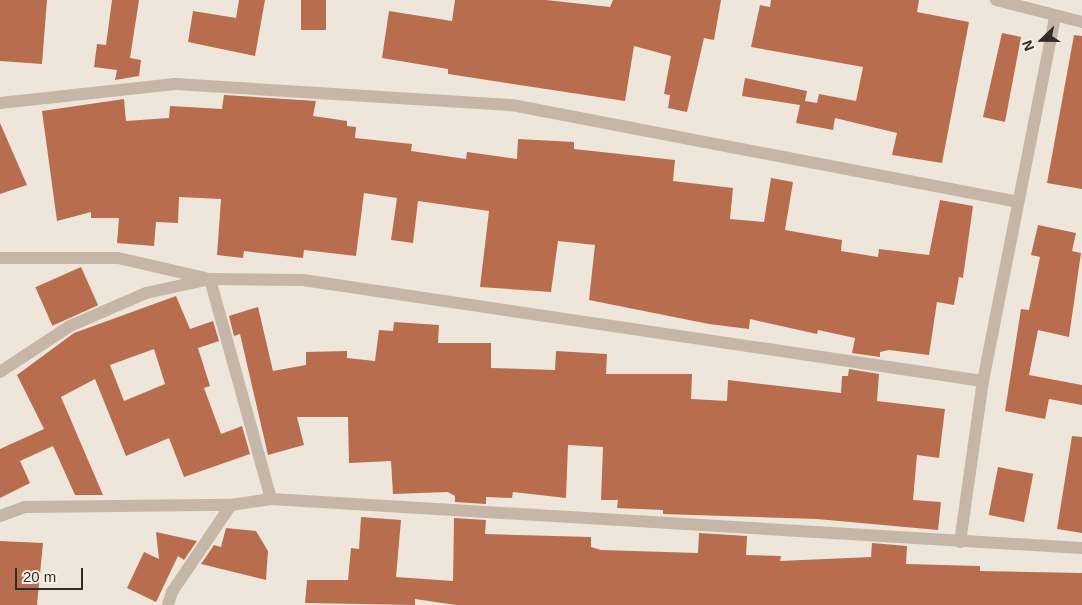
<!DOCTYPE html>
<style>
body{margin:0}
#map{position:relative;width:1082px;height:605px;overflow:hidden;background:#eee6da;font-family:Arial,sans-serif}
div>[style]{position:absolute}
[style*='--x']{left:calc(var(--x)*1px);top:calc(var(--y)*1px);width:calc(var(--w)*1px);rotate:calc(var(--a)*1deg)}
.building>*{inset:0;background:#b86e4e;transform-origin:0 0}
.street>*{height:12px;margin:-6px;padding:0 6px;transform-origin:6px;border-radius:6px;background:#c5b6a8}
span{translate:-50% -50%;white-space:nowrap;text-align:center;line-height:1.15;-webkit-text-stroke:4px #f6f0e6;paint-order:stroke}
.north{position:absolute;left:1017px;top:15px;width:50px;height:50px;-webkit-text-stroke:4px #f6f0e6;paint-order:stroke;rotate:248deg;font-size:14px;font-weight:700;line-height:20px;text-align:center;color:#322b27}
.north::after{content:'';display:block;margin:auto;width:18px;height:22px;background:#322b27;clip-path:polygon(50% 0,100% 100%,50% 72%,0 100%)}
.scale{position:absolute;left:15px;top:568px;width:68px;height:22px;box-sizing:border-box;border:2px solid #322b27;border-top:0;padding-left:6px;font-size:15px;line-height:18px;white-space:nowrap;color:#322b27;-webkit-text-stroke:4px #f6f0e6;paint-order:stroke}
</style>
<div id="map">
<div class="building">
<i style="clip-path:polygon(0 0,47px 0,42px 64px,0 61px)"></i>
<i style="clip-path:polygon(112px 0,139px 0,130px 58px,141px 60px,139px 76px,115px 80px,117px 70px,94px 67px,97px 44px,106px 45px)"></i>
<i style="clip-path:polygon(239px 0,265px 0,255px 56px,188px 42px,193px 11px,236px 18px)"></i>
<i style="left:301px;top:0;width:25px;height:30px"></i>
<i style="clip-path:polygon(455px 0,546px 0,610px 7px,613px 0,721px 0,714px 40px,704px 38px,687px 112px,668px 108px,670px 95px,664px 94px,671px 56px,634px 46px,625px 101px,448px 74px,448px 69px,382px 58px,389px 11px,452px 21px)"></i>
<i style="clip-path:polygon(771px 0,919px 0,917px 12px,969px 22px,942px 163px,892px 155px,897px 133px,835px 118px,833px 130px,796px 123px,800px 105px,742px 96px,745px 78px,807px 91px,805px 101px,817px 103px,819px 94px,856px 101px,863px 67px,751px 47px,760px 5px,770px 7px)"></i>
<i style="clip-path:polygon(1002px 33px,1021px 37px,1005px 122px,983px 117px)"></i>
<i style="clip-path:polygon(1074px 35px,1082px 36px,1082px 189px,1047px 183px)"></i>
<i style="clip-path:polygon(224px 95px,316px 101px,313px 116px,347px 121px,347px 126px,356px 127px,355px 138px,412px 144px,411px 151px,466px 159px,467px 152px,517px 159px,518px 139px,574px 142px,574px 149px,675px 160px,673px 181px,733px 188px,730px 219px,764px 222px,771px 178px,793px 182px,785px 230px,842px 240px,841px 251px,878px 257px,879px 249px,929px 255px,940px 200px,973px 206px,963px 278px,959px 277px,954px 305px,937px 302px,929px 355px,889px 350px,880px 352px,880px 357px,852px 353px,855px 338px,818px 330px,817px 334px,750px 319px,749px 329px,709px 324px,589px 300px,595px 245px,558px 241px,551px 292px,480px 287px,489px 211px,418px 201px,413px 243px,391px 240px,397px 198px,364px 193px,356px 256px,304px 250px,303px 258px,244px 251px,243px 258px,217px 255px,221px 199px,179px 197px,178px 223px,156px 222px,154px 246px,117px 243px,119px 218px,91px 218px,91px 212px,57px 221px,42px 111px,124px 99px,126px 121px,169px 118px,170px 106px,222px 109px)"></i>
<i style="clip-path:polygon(0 123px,27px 185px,0 194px)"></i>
<i style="clip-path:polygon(1038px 225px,1076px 233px,1072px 251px,1081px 253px,1069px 337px,1038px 330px,1029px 375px,1082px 385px,1082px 405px,1049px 399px,1045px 419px,1005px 411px,1021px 309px,1029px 310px,1040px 257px,1031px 255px)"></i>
<i style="left:81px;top:267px;width:42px;height:50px;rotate:66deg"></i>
<i style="clip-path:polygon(evenodd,176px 296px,190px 329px,213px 321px,219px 341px,198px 348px,210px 386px,204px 388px,221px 434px,242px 426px,250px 454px,184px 477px,169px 438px,126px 456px,95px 379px,61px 397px,103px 495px,75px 495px,53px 446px,20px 461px,30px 483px,0 498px,0 449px,44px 429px,17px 375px,74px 333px,176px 296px,154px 349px,165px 384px,124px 401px,110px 365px,154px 349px)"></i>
<i style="clip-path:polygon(258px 307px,273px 371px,306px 365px,306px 352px,347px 351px,347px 358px,375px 361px,379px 330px,393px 331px,394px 322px,439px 325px,438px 343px,491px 343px,491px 368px,555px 370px,556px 351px,607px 354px,606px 374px,692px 374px,691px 399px,727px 401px,728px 380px,841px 393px,842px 376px,848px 376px,849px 369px,879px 374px,877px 401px,945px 409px,939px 458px,917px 455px,913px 500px,941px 502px,938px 530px,817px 519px,663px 514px,663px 510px,617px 508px,618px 500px,601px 500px,603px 447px,568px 445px,566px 498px,513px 492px,512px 498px,486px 497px,486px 504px,455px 502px,455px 496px,448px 492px,393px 494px,391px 461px,349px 463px,348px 417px,297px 417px,304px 445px,268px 455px,240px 334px,234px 336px,229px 316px)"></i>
<i style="clip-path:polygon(1072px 436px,1082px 437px,1082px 533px,1057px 529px)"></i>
<i style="left:998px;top:467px;width:36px;height:49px;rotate:11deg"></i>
<i style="clip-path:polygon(361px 517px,401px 520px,396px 577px,453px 581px,454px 518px,486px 520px,485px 534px,591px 537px,591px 547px,601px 550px,698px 553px,699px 533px,747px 536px,746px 555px,781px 556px,780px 561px,871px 557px,872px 543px,907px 546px,906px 564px,980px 566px,980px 571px,1082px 573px,1082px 605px,456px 605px,415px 599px,415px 605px,305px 603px,307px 580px,348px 580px,351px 548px,359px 549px)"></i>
<i style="clip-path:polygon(226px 528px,256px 531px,268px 551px,266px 580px,201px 564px,214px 545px,221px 547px)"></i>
<i style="clip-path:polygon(156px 532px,197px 541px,184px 560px,178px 556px,156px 602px,127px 588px,144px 552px,159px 559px)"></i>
<i style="clip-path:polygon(0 541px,43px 543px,37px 605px,0 605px)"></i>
</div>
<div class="street">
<i style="--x:996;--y:0;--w:89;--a:14.3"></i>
<i style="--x:0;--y:103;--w:176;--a:-6.2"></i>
<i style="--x:175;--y:84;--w:338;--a:3.6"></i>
<i style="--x:512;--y:105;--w:515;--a:10.85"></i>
<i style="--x:0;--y:258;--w:118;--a:0"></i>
<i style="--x:118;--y:258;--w:89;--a:12.9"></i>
<i style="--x:0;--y:372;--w:84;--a:-33.3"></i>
<i style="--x:70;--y:326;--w:83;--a:-23.5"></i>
<i style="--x:146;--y:293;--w:66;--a:-12.3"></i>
<i style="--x:271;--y:499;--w:812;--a:3.46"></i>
<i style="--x:0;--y:516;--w:27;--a:-20"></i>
<i style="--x:25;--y:507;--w:206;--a:-0.6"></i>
<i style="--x:960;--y:542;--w:163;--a:-81.9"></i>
<i style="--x:983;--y:381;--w:372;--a:-78.8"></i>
<i style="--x:168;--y:605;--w:14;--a:-73"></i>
<i style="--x:172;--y:592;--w:105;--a:-55.9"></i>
<i style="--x:231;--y:505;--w:40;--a:-8.5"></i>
<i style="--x:271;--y:499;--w:228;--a:-105.5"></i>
<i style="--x:210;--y:279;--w:93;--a:0.6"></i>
<i style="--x:303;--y:280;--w:687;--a:8.45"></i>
</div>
<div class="north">N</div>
<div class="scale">20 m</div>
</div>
